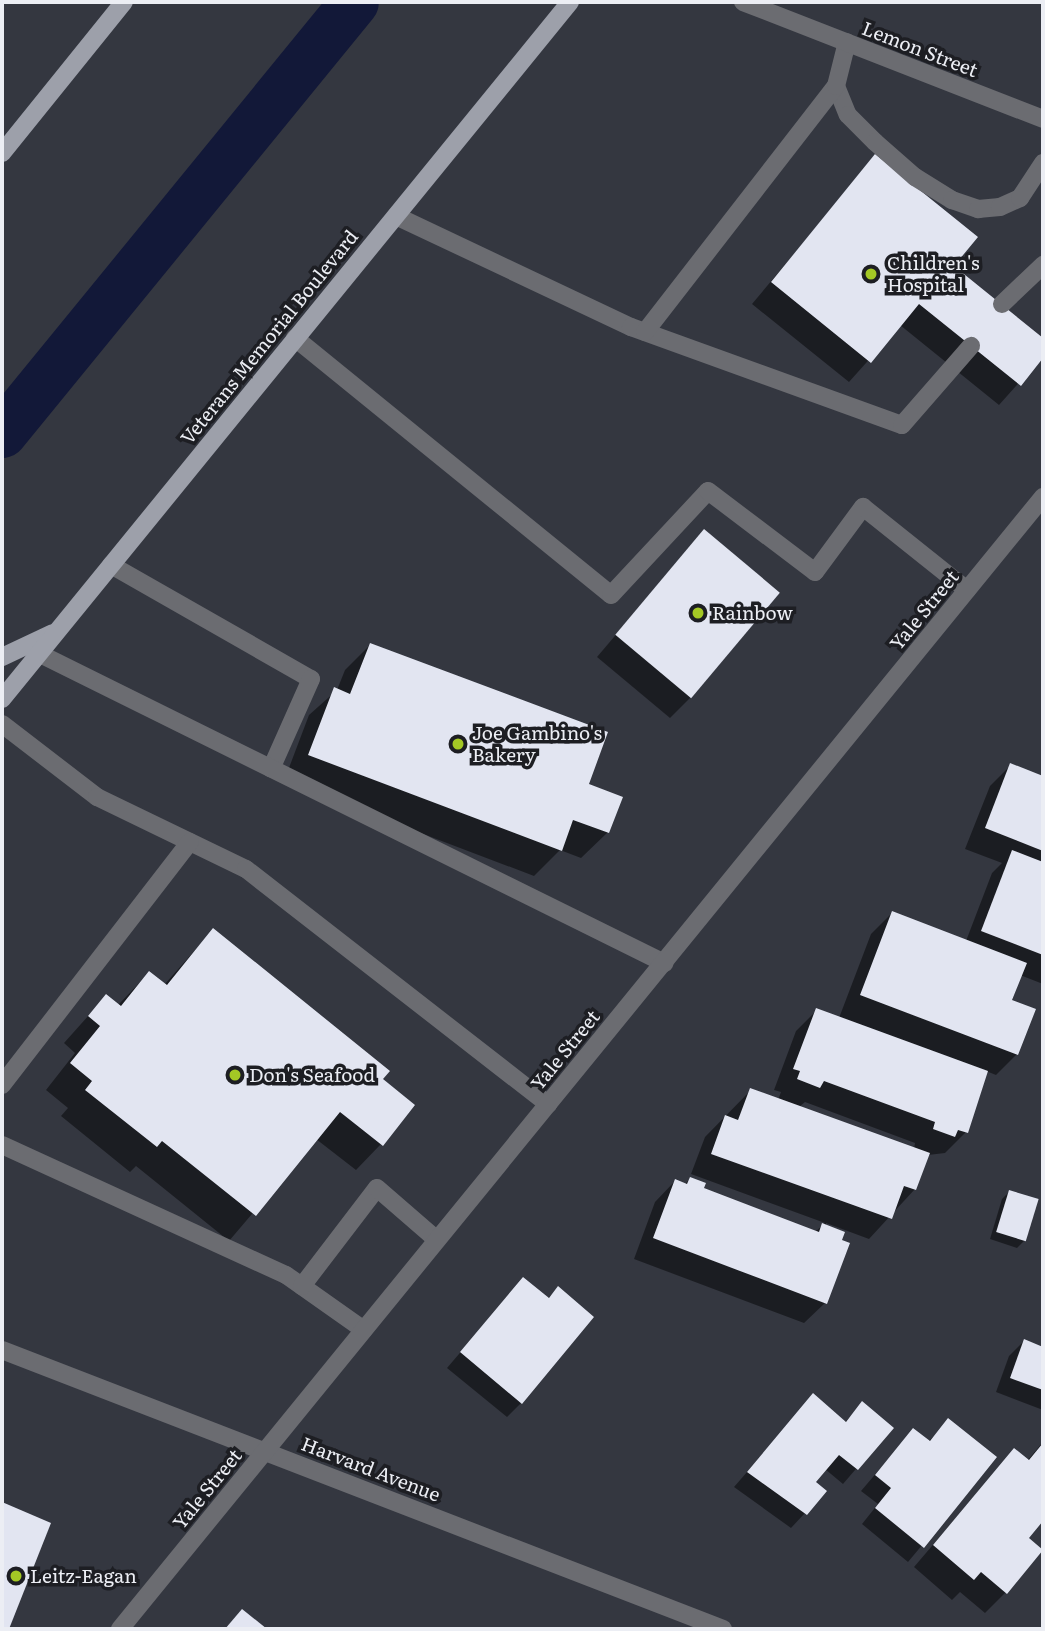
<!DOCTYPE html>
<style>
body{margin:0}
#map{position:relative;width:1045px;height:1631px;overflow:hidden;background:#343740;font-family:Literata,serif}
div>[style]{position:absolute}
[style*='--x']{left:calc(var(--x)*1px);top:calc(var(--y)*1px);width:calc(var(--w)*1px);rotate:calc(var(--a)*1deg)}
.shadow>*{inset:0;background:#0007}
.canal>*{height:49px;margin:-24.5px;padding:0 24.5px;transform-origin:24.5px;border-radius:24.5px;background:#121838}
.building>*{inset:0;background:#e2e5f1;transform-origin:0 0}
.service>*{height:18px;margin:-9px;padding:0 9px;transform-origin:9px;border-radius:9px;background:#6b6c71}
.minor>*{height:18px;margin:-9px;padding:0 9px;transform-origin:9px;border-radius:9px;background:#6b6c71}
.primary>*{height:18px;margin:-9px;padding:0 9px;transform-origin:9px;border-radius:9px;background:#9da0aa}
.dots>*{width:19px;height:19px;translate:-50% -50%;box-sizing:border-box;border:4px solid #1d1e23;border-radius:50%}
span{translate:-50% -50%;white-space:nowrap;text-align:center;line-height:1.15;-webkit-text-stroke:7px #1d1e23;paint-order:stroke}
.street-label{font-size:19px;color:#eceef4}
.poi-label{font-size:19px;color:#eceef4}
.left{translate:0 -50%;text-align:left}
.frame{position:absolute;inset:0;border:4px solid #eceef4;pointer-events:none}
</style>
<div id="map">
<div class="shadow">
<i style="clip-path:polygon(875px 157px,951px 266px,1043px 340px,1043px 356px,999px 405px,900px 325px,849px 382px,752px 304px)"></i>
<i style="clip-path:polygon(704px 531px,691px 697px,670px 718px,597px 657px)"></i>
<i style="clip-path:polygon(370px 645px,586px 785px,620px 798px,607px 833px,581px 858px,560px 850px,534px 876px,284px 781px,309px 715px,337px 690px,345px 670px)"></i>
<i style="clip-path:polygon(evenodd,1011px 765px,1043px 777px,1043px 984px,1020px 975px,1010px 1001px,1017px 1054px,996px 1075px,986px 1071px,966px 1132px,945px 1153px,928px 1155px,915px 1189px,869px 1239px,826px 1223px,825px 1303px,804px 1323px,634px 1259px,655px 1202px,675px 1181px,684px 1185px,690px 1179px,702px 1189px,815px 1232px,825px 1223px,691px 1174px,705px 1137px,751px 1090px,778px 1100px,781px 1092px,774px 1090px,796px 1031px,817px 1010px,839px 1018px,871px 934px,892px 913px,966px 941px,992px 873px,1002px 863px,965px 849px,990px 786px,1011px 765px,805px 1102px,915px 1143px,914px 1149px,799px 1107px,805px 1102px)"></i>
<i style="clip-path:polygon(213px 930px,380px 1080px,381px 1144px,356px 1170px,316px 1139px,229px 1241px,136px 1166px,130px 1172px,61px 1116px,68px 1108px,46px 1090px,75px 1053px,64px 1043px,106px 996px,118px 1005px,149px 973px,164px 985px)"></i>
<i style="clip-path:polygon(1009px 1192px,1024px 1241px,1017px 1248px,990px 1239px,1002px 1199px)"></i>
<i style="clip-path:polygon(523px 1279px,547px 1299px,558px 1289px,521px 1403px,507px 1417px,447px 1368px)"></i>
<i style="clip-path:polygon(1024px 1341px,1043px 1348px,1043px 1410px,996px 1392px,1009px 1356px)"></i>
<i style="clip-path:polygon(813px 1396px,844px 1423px,863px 1404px,891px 1428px,843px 1484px,825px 1469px,814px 1482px,805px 1513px,791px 1528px,734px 1487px)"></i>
<i style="clip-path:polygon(949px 1421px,995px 1458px,908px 1562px,862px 1524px,878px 1504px,861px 1491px,913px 1430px,928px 1442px)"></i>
<i style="clip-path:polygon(1043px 1442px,1043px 1518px,1027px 1538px,1006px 1592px,985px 1613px,960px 1592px,952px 1600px,914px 1567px,1014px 1450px,1027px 1461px)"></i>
<i style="clip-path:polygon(2px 1504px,49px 1524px,7px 1629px,2px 1629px)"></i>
</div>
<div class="canal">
<i style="--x:2;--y:433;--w:556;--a:-50.76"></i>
</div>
<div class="building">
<i style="clip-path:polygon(875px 154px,978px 237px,954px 266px,1043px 338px,1043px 358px,1021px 386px,919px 304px,871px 363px,771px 282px)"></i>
<i style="left:704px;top:529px;width:99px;height:138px;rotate:40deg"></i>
<i style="clip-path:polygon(370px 643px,608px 732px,589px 784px,623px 797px,609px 833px,573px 820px,562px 851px,308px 755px,334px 687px,350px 694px)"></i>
<i style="clip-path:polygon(1010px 763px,1043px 776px,1043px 851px,985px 828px)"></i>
<i style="clip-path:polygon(1012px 850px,1043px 862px,1043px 955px,981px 931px)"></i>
<i style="clip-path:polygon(892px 911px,1027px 963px,1012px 1000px,1036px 1009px,1018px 1055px,860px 995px)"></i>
<i style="clip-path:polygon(213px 928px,390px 1071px,383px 1079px,415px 1105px,383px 1146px,340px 1112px,256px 1216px,162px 1141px,157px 1147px,85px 1090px,92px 1081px,70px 1063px,100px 1026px,88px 1016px,106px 994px,121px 1006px,149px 971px,167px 985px)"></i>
<i style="clip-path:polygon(816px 1008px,988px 1071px,968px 1133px,958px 1130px,955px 1137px,933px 1129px,935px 1122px,824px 1081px,820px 1088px,797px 1079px,800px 1071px,793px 1069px)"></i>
<i style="clip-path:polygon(750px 1088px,930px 1153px,916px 1190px,904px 1186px,892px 1219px,711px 1154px,725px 1115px,738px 1120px)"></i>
<i style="clip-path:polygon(690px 1177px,706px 1183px,704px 1188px,819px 1232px,822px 1223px,845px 1232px,842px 1240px,850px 1243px,827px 1304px,653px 1238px,675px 1179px,687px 1184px)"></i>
<i style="left:1009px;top:1190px;width:31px;height:44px;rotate:17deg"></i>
<i style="clip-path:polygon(523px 1277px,549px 1298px,558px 1286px,594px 1317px,522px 1404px,460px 1352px)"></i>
<i style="clip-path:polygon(1024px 1339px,1043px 1347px,1043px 1390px,1010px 1378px)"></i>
<i style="clip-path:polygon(813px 1393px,846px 1422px,862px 1401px,894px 1428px,858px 1470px,839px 1455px,816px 1482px,827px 1491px,807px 1515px,747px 1472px)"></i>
<i style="clip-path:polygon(948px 1418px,997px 1457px,924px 1548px,875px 1508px,891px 1488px,875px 1475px,913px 1428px,930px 1441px)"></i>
<i style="clip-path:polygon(1043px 1443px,1043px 1521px,1029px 1538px,1043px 1550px,1007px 1594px,981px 1572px,974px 1580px,933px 1545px,1014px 1448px,1029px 1460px)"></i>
<i style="clip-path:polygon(2px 1502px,51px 1523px,9px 1629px,2px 1629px)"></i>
<i style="clip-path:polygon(242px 1609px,267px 1629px,225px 1629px)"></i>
</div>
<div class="service">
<i style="--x:836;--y:86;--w:31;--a:68"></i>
<i style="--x:848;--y:115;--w:38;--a:45"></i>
<i style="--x:875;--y:142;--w:53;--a:41.2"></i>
<i style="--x:915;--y:177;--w:44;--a:31.9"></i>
<i style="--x:952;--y:200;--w:28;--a:19"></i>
<i style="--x:978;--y:209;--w:22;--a:-5"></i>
<i style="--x:1000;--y:207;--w:22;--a:-24"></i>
<i style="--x:1020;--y:198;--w:42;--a:-56.7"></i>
<i style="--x:396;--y:216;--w:260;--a:25.3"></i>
<i style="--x:631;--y:327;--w:288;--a:19.9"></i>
<i style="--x:902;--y:425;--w:105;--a:-48.9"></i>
<i style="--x:1002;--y:304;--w:57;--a:-43.6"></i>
<i style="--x:645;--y:332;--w:311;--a:-52.2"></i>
<i style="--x:836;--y:86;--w:45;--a:-76"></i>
<i style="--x:295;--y:338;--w:407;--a:39.1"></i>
<i style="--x:611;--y:595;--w:142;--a:-47"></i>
<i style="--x:708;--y:491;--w:134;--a:37.1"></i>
<i style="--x:815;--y:572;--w:81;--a:-53.6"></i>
<i style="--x:863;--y:507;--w:133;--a:38.6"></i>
<i style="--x:111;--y:565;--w:230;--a:29.7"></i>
<i style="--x:311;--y:679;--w:98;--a:114"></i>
<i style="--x:38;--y:653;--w:699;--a:26.34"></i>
<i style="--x:2;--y:724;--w:120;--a:37.5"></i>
<i style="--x:97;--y:797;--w:165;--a:25.8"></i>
<i style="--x:246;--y:869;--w:383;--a:37.9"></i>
<i style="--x:2;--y:1085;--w:307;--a:-52.3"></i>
<i style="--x:2;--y:1145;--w:312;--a:24.6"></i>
<i style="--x:286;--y:1275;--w:95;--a:35.2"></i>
<i style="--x:302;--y:1286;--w:123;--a:-52.6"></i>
<i style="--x:377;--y:1188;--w:79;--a:40.9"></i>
</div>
<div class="minor">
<i style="--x:743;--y:2;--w:322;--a:21.3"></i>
<i style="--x:2;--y:1350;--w:773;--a:21.15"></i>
<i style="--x:120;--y:1629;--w:1461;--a:-50.81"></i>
</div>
<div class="primary">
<i style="--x:2;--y:153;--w:194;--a:-51.1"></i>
<i style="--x:2;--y:657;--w:56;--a:-25.2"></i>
<i style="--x:2;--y:699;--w:899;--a:-50.82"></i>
</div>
<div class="dots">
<i style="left:871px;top:274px;background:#a4c825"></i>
<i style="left:698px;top:613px;background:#a4c825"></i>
<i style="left:458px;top:744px;background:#a4c825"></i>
<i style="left:235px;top:1075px;background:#a4c825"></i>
<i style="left:16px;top:1576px;background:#a4c825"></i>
</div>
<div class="street-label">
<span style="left:920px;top:49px;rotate:21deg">Lemon Street</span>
<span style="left:269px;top:337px;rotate:-51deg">Veterans Memorial Boulevard</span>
<span style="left:924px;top:610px;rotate:-51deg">Yale Street</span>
<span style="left:565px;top:1050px;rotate:-51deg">Yale Street</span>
<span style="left:371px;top:1469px;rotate:21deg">Harvard Avenue</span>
<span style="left:207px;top:1489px;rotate:-51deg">Yale Street</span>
</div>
<div class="poi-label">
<span class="left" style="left:887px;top:274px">Children's<br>Hospital</span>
<span class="left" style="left:712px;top:613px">Rainbow</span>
<span class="left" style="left:472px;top:744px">Joe Gambino's<br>Bakery</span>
<span class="left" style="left:249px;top:1075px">Don's Seafood</span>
<span class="left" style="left:30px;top:1576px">Leitz-Eagan</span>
</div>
<div class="frame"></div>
</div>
